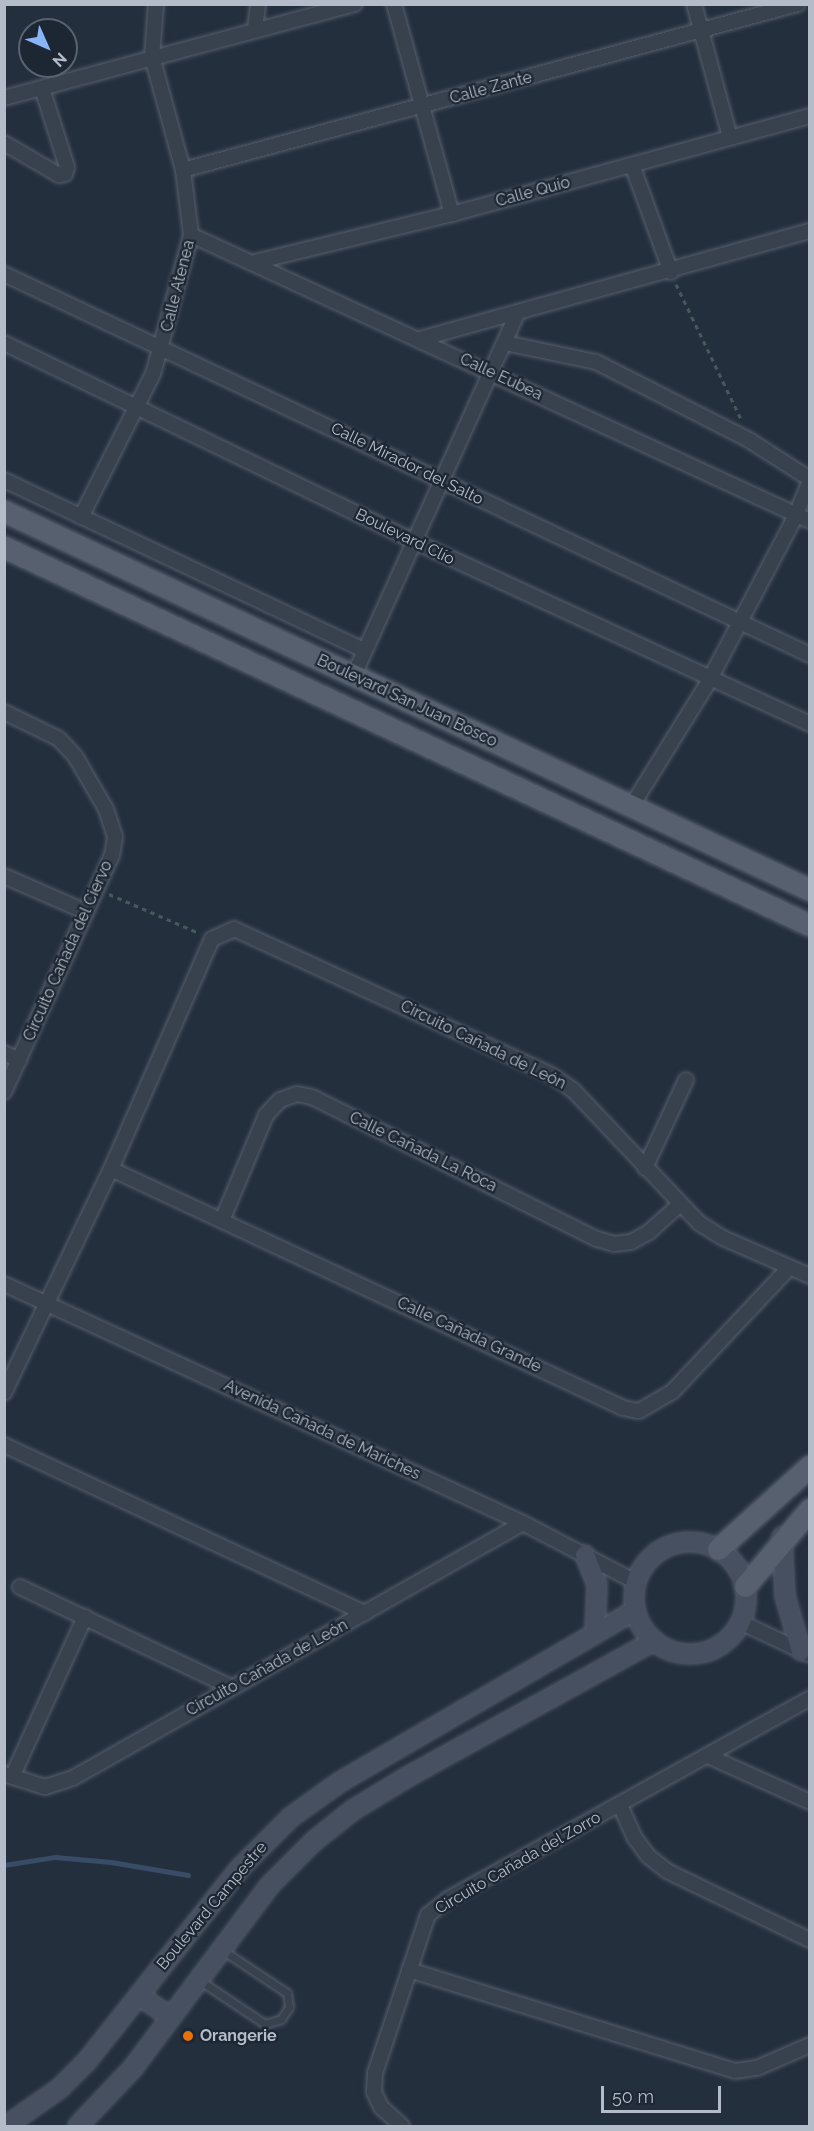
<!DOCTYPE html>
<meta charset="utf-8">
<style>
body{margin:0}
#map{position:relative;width:814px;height:2131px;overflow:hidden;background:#242f3e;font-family:Raleway,sans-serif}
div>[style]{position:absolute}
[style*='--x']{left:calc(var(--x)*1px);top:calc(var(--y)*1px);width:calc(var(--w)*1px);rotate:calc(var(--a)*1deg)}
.stream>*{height:4.5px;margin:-2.25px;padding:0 2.25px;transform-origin:2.25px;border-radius:2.25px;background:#394c67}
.path>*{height:3px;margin-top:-1.5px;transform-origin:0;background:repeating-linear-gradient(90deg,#44595c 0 4.5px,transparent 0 9px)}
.roads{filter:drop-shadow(0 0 2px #565f6c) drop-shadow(0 0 2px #565f6c)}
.lane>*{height:7px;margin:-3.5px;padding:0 3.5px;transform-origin:3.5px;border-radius:3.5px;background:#38414e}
.street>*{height:14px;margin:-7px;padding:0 7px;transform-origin:7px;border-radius:7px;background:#38414e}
.secondary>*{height:18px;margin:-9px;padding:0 9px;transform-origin:9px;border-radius:9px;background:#465061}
.secondary>.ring{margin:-9px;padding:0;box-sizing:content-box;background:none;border:18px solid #465061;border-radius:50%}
.primary>*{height:21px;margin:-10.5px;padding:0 10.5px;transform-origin:10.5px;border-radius:10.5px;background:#56606e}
.dots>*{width:16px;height:16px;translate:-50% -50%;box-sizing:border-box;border:3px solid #1d2633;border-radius:50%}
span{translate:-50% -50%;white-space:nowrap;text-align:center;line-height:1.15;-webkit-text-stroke:4.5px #1d2633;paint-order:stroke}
.street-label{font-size:16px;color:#b4bcc9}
.poi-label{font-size:16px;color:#b4bcc9;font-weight:700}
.left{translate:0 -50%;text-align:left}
.frame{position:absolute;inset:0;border:6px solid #b4bcc9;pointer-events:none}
.north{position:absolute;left:18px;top:18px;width:60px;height:60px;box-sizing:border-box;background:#1d2633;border:2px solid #59626f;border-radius:50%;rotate:135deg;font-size:16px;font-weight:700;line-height:24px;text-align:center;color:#b4bcc9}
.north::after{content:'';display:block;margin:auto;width:21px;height:27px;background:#8ab4f8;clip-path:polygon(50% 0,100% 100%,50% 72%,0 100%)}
.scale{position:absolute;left:601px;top:2086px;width:120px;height:27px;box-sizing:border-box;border:3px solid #b4bcc9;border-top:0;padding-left:8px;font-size:18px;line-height:21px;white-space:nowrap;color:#b4bcc9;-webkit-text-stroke:4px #1d2633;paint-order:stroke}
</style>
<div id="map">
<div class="stream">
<i style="--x:4;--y:1865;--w:52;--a:-8.9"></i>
<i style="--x:55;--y:1857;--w:56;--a:5.1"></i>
<i style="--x:111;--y:1862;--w:78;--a:9.6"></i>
</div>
<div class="path">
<i style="--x:676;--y:284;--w:150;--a:64.3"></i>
<i style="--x:109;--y:894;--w:98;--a:23.4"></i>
</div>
<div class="roads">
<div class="lane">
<i style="--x:199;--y:1980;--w:79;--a:33.7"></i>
<i style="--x:265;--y:2024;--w:17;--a:-17"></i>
<i style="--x:281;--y:2019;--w:14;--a:-56"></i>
<i style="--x:289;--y:2007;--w:14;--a:-98"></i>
<i style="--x:287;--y:1993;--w:78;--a:-146.5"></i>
</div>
<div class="street">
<i style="--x:394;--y:4;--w:218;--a:74.6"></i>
<i style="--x:694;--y:4;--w:138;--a:74.9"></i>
<i style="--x:255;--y:29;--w:25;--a:-83"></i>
<i style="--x:4;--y:98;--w:363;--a:-15"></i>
<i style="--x:4;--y:143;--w:64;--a:30.2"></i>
<i style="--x:59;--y:175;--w:6;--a:-9"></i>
<i style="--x:65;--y:174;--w:7;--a:-74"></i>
<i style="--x:67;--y:167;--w:83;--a:-107.6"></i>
<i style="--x:632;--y:165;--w:114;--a:70"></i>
<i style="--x:183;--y:170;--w:637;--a:-15.11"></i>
<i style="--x:191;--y:235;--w:682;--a:24.8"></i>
<i style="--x:255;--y:262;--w:203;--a:-13.7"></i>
<i style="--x:452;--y:214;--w:371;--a:-15.3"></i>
<i style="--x:4;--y:274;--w:892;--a:25.3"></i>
<i style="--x:420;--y:339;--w:405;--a:-15.5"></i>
<i style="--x:4;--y:343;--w:458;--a:25.8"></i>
<i style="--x:416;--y:542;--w:434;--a:24.8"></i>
<i style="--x:505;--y:343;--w:93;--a:11.8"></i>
<i style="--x:596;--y:362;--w:172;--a:27"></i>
<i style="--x:749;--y:440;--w:72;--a:32.6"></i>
<i style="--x:4;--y:480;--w:399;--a:25.3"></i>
<i style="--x:81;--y:517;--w:160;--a:-63.3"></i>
<i style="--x:153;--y:374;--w:144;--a:-74.7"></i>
<i style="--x:191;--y:235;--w:65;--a:-97"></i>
<i style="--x:183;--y:170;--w:117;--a:-105.3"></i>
<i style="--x:152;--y:57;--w:53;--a:-85.7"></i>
<i style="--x:354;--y:675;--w:396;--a:-65.7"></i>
<i style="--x:4;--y:712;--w:61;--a:26.1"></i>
<i style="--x:59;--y:739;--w:23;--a:47"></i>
<i style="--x:75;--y:756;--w:61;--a:59.7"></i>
<i style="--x:106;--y:809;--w:29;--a:72"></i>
<i style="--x:115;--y:837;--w:18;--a:99"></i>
<i style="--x:112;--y:855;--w:260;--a:114.5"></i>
<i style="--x:631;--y:807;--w:148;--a:-58.2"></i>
<i style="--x:709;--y:681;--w:187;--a:-62.3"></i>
<i style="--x:796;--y:515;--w:38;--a:-68"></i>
<i style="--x:4;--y:876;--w:90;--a:23.7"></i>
<i style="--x:4;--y:1053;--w:17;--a:25"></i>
<i style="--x:645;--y:1168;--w:97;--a:-65"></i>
<i style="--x:111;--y:1169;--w:565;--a:25.02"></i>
<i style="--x:623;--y:1408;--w:16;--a:11"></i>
<i style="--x:639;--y:1411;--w:39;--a:-30"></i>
<i style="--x:673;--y:1391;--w:168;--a:-46.7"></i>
<i style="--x:223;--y:1218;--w:112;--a:-67.3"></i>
<i style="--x:266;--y:1115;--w:21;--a:-47"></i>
<i style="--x:280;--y:1100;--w:18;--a:-19"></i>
<i style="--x:297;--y:1094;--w:15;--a:11"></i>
<i style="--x:312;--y:1097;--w:318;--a:26.5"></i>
<i style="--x:597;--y:1239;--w:18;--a:16"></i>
<i style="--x:614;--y:1244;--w:17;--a:-7"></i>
<i style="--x:631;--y:1242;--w:21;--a:-29"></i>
<i style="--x:649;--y:1232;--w:40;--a:-42"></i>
<i style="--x:4;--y:1284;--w:571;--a:24.73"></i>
<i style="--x:523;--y:1523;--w:127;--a:27.6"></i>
<i style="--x:4;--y:1393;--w:248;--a:-64.5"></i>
<i style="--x:111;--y:1169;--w:251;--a:-66.3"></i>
<i style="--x:212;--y:939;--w:24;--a:-24"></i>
<i style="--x:234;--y:929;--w:351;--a:24.7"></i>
<i style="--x:553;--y:1076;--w:24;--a:35"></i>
<i style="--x:573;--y:1090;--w:183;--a:46.5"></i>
<i style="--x:699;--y:1223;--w:28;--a:32"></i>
<i style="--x:723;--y:1238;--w:95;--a:23.6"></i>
<i style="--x:4;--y:1445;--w:398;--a:25"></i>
<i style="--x:20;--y:1587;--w:233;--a:25.4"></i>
<i style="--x:740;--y:1622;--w:77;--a:25.2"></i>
<i style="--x:708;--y:1756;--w:112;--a:24.3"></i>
<i style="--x:4;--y:1774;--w:43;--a:17.6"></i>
<i style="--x:45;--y:1787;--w:29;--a:-18"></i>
<i style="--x:73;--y:1778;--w:517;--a:-29.54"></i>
<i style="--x:12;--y:1777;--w:176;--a:-65.5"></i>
<i style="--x:620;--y:1805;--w:36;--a:66"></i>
<i style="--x:635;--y:1838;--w:22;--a:54"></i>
<i style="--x:648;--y:1856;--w:24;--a:38"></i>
<i style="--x:667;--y:1871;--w:159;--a:25.8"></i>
<i style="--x:409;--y:1970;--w:341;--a:17.2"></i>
<i style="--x:735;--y:2071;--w:22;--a:-8"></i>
<i style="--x:757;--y:2068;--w:58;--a:-23.5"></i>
<i style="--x:402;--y:2126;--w:28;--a:-138"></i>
<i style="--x:381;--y:2107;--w:17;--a:-115"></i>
<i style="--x:374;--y:2092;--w:19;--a:-87"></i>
<i style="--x:375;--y:2073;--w:167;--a:-71.5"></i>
<i style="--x:428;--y:1915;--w:26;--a:-39"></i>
<i style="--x:448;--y:1899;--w:414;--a:-29"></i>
</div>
<div class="secondary">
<i style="--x:782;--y:1537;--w:59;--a:87.1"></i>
<i style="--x:785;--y:1596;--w:57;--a:73.8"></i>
<i class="ring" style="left:634px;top:1542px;width:94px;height:94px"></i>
<i style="--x:585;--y:1555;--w:31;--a:68"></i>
<i style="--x:597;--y:1584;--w:48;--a:92.4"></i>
<i style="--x:140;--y:1996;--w:37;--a:35"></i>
<i style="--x:6;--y:2126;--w:66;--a:-35.1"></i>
<i style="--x:60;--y:2088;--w:38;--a:-45"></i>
<i style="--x:87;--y:2061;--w:246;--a:-51.6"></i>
<i style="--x:240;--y:1868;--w:72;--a:-45"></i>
<i style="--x:291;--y:1817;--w:60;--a:-35.5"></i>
<i style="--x:340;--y:1782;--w:341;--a:-30.2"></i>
<i style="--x:78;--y:2126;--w:80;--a:-46.5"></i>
<i style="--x:133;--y:2068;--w:227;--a:-53.2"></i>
<i style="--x:269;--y:1886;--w:64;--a:-45"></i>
<i style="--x:314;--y:1841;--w:50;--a:-38.5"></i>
<i style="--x:353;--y:1810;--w:66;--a:-31.3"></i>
<i style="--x:409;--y:1776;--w:280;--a:-28.9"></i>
</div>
<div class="primary">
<i style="--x:4;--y:511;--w:891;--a:25.18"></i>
<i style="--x:4;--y:547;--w:890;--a:25.13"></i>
<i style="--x:718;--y:1549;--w:124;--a:-42.1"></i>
<i style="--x:745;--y:1586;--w:101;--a:-49.8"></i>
</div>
</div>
<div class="dots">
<i style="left:188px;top:2036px;background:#e8710a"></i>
</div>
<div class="street-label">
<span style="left:491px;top:88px;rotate:-15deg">Calle Zante</span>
<span style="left:533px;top:192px;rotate:-15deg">Calle Quío</span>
<span style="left:178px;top:286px;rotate:-76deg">Calle Atenea</span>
<span style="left:501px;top:377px;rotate:25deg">Calle Eubea</span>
<span style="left:407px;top:464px;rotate:26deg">Calle Mirador del Salto</span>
<span style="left:405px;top:537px;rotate:26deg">Boulevard Clío</span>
<span style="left:407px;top:701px;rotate:25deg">Boulevard San Juan Bosco</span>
<span style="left:68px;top:951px;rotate:-66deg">Circuito Cañada del Ciervo</span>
<span style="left:483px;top:1045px;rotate:26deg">Circuito Cañada de León</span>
<span style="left:423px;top:1152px;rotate:26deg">Calle Cañada La Roca</span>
<span style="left:469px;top:1335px;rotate:25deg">Calle Cañada Grande</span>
<span style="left:322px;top:1430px;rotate:25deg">Avenida Cañada de Mariches</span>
<span style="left:267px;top:1668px;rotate:-29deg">Circuito Cañada de León</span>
<span style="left:518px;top:1863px;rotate:-30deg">Circuito Cañada del Zorro</span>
<span style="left:212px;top:1906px;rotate:-50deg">Boulevard Campestre</span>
</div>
<div class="poi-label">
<span class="left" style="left:200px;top:2036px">Orangerie</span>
</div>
<div class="frame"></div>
<div class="north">N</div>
<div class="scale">50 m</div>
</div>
